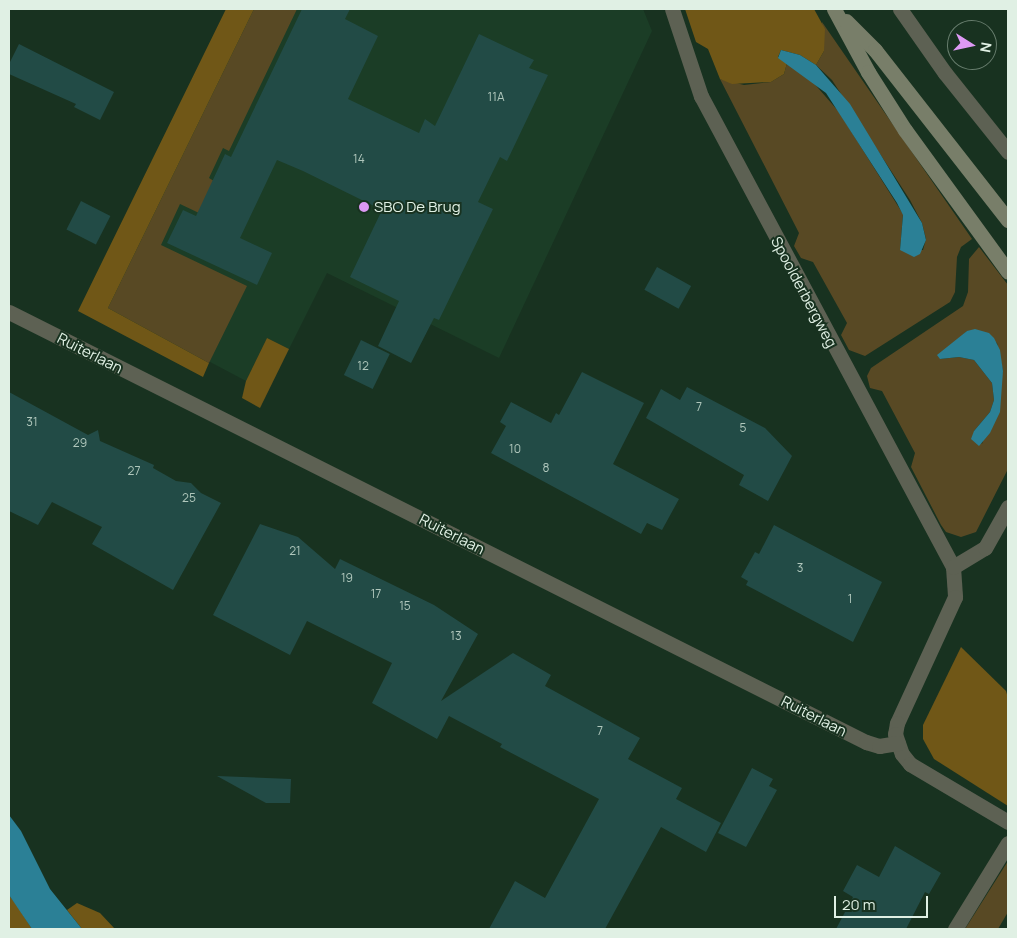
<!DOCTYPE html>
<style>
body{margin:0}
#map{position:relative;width:1017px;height:938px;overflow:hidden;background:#183220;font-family:Manrope,sans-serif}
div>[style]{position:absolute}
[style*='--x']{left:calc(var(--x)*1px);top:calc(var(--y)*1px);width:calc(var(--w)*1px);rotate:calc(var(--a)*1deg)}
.built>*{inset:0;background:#1b3d26}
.green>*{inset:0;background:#584924}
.forest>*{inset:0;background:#705717}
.water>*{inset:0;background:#2b8096}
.building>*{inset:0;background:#224b46;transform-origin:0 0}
.street>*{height:15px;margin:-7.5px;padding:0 7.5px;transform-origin:7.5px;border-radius:7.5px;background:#5d6153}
.secondary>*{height:15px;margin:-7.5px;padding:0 7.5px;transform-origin:7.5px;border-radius:7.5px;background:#787e69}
.dots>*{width:14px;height:14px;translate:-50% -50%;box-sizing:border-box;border:2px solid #183220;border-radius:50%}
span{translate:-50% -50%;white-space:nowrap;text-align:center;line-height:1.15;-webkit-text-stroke:4px #183220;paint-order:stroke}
.number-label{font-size:12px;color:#b0c7bc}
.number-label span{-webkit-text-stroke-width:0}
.poi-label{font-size:15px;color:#e0f0e4}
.left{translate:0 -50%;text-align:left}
.street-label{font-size:15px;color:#e0f0e4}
.frame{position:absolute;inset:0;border:10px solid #e0f0e4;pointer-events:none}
.north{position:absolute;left:947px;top:20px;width:50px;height:50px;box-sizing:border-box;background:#183220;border:1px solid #687e6e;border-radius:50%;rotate:100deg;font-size:14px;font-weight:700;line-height:20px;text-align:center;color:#e0f0e4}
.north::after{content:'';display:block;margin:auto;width:18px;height:22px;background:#dd99f4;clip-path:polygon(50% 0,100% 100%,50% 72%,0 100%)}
.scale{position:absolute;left:834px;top:896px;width:94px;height:22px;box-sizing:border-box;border:2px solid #e0f0e4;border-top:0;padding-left:6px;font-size:15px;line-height:18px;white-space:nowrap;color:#e0f0e4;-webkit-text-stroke:4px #183220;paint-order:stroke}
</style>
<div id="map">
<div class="built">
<i style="clip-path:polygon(254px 9px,643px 9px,652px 31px,499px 358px,327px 273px,289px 349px,267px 338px,246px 381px,108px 308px)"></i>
</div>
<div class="green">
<i style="clip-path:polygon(254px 9px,297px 9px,229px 151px,223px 148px,209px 178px,214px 181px,199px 213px,180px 204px,161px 245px,247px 286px,209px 363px,108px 308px)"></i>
<i style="clip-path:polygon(822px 22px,972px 239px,961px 247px,957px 257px,955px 292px,950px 302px,865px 356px,849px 350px,841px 335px,847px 323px,813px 262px,801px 258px,794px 246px,799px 233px,720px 79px,744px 85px,771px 82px,784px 74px,787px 63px,812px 81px,839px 112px,903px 214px,900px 250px,923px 250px,926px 239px,922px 223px,910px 200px,832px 80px,816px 65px,824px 51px)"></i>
<i style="clip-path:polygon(evenodd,979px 247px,1008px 285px,1008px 469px,976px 532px,961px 537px,946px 532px,941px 525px,911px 467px,915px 453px,882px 391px,870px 388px,867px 376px,871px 368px,963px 306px,968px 292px,969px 259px,979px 247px,967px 331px,997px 343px,1003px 371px,982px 444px,974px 431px,990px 412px,994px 400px,992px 383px,974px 360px,959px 357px,940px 359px,967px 331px)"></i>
<i style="clip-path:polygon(1008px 861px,1008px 912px,998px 929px,965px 929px)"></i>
</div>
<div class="forest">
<i style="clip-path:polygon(226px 9px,254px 9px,108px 308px,209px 363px,203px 377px,78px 311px)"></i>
<i style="clip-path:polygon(685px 9px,814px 9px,825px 29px,824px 51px,816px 65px,800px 55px,781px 50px,778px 57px,787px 63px,784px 74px,771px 82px,732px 84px,720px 79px,708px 49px,696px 42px)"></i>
<i style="clip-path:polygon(267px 338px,289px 349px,260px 408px,242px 398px,246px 381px)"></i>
<i style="clip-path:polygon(961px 647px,1006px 691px,1008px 698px,1008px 806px,934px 759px,923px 739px,923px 725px)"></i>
<i style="clip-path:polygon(9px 895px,18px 907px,32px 929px,9px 929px)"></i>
<i style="clip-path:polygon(77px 903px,100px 913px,115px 929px,82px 929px,67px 910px)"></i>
</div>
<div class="water">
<i style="clip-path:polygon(781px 50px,800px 55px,816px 65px,850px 104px,922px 223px,926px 240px,920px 254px,914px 257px,900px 250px,903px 215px,897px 203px,826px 93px,778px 58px)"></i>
<i style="clip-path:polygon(975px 329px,989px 333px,994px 338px,1000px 350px,1003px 371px,1000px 412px,990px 433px,979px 446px,971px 439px,974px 431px,990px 412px,994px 400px,992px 383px,974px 360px,959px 357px,940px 359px,937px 355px,967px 331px)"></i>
<i style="clip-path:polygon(9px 815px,21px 831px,50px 889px,82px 929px,32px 929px,9px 895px)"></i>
</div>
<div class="building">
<i style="clip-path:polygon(302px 9px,350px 9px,345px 19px,378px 36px,348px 99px,419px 133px,425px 119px,435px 126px,479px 34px,534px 60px,529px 68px,548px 75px,507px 161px,500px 157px,478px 202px,493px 209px,439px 320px,434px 318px,411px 363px,378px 346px,399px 301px,350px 277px,382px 210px,303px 171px,277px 160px,240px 238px,272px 253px,257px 285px,167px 243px,183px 210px,196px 216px,225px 154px,231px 157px)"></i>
<i style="clip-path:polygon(19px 44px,114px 92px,100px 120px,74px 107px,76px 104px,9px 74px,9px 64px)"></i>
<i style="left:81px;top:201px;width:33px;height:32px;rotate:27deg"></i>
<i style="left:657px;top:267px;width:39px;height:26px;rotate:29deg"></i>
<i style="left:361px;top:340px;width:32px;height:39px;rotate:26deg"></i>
<i style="clip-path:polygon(582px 372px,644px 403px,613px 464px,679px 499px,662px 530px,647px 523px,641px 534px,491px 453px,506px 426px,500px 422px,511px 402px,551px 423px,556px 413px,559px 415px)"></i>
<i style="clip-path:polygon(687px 387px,765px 428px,792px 456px,768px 501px,739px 485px,744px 475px,646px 418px,661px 389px,680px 400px)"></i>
<i style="clip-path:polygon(9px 392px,88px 435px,98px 430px,100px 441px,154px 465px,153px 468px,176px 481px,191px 483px,201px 493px,221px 503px,173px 590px,92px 544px,102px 527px,52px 502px,38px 525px,9px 511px)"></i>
<i style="clip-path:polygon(260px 524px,298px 537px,335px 569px,340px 559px,434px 605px,478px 634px,441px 701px,513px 653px,551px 675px,545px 686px,640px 738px,628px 759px,682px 788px,676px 799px,721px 823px,706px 852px,661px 827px,605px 929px,489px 929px,515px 881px,545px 898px,599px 799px,500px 747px,502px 744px,449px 716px,437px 739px,372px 703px,392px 663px,307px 621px,290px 655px,213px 615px)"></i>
<i style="clip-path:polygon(774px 525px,882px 582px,853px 642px,746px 585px,748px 581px,741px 577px,755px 552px,759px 554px)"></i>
<i style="clip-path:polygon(752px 768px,773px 779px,769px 786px,777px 790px,746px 847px,718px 833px)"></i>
<i style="clip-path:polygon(217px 776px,291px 779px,290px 803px,266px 803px)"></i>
<i style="clip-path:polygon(895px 846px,941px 873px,929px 894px,925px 892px,906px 929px,836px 929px,853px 897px,843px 891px,857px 865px,879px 877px)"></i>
</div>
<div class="street">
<i style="--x:672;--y:9;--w:92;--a:71.6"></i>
<i style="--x:701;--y:96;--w:534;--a:61.85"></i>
<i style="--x:953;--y:567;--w:30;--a:86"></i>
<i style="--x:955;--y:597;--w:139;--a:114.7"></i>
<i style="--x:897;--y:723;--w:11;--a:100"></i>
<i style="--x:895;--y:734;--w:21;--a:71"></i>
<i style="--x:902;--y:754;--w:13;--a:51"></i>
<i style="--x:910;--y:764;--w:114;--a:30.6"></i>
<i style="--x:900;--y:9;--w:78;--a:54.9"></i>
<i style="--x:945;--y:73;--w:101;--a:51.4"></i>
<i style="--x:9;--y:312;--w:959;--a:26.65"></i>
<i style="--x:866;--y:742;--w:14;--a:17"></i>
<i style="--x:879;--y:746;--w:19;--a:-9"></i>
<i style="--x:953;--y:567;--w:37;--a:-31"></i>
<i style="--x:985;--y:548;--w:47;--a:-60.7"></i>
<i style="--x:955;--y:929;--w:101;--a:-58.4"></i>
</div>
<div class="secondary">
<i style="--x:834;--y:9;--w:72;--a:61.6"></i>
<i style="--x:868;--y:72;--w:69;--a:57.5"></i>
<i style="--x:905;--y:130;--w:175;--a:54"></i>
<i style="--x:846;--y:21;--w:41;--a:45"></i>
<i style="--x:875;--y:50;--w:216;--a:52"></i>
</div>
<div class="dots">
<i style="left:364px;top:207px;background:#dd99f4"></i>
</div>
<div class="number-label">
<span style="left:496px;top:97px">11A</span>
<span style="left:359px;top:159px">14</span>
<span style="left:363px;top:366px">12</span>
<span style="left:699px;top:407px">7</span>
<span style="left:32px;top:422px">31</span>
<span style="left:743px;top:428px">5</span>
<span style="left:80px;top:443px">29</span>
<span style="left:515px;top:449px">10</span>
<span style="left:546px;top:468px">8</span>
<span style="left:134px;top:471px">27</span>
<span style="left:189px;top:498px">25</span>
<span style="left:295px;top:551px">21</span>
<span style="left:800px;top:568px">3</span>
<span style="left:347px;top:578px">19</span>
<span style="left:376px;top:594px">17</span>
<span style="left:850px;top:599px">1</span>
<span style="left:405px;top:606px">15</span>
<span style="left:456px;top:636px">13</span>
<span style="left:600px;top:731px">7</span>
</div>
<div class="poi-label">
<span class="left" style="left:374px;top:207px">SBO De Brug</span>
</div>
<div class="street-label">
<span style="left:804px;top:292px;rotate:62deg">Spoolderbergweg</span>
<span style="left:90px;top:353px;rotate:27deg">Ruiterlaan</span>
<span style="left:452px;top:534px;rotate:27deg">Ruiterlaan</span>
<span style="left:814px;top:716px;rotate:27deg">Ruiterlaan</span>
</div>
<div class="frame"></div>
<div class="north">N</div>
<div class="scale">20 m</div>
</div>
